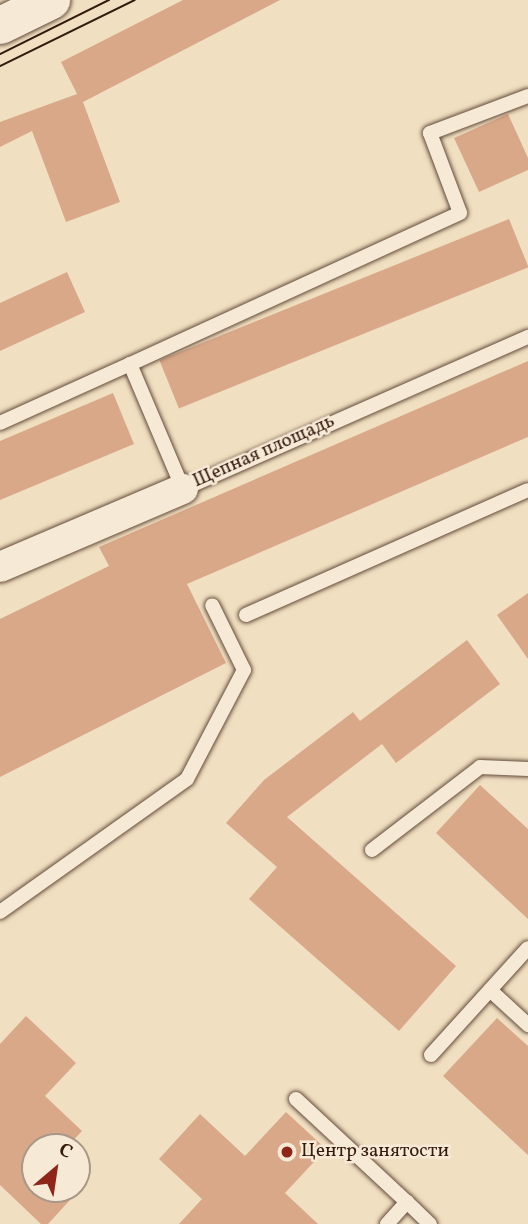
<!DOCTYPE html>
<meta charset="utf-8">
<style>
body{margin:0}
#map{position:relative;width:528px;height:1224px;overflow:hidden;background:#f1dfc1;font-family:Vollkorn,serif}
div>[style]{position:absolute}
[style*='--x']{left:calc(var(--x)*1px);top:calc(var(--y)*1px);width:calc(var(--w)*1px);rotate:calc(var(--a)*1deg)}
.building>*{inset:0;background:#d9a888;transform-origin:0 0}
.roads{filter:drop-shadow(0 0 2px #644c3b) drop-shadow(0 0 2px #644c3b)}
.service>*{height:14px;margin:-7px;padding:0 7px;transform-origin:7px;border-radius:7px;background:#f6ead7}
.minor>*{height:30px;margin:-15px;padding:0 15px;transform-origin:15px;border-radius:15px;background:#f6ead7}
.tertiary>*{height:37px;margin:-18.5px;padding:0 18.5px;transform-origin:18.5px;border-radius:18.5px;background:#f6ead7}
.tram>*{height:2px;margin:-1px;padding:0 1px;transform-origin:1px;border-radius:1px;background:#351b0e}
.dots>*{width:19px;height:19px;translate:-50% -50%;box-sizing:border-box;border:4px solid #f6ead7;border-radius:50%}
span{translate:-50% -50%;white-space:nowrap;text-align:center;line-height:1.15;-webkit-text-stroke:5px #f6ead7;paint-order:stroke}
.street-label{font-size:19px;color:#351b0e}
.poi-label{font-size:19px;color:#351b0e}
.left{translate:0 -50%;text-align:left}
.north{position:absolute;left:21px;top:1133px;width:70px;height:70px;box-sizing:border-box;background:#f6ead7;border:2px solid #a99787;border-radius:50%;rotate:29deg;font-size:19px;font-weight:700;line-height:28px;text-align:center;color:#351b0e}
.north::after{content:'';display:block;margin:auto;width:24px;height:32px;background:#8f2418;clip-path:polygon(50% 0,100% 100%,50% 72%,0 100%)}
</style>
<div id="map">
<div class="building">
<i style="clip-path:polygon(183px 0,280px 0,83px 102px,120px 202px,66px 222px,32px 131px,0 147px,0 122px,77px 94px,61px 62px)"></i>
<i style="clip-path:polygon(508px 114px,528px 158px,528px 170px,479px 192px,454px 138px)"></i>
<i style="left:509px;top:219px;width:52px;height:377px;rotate:68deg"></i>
<i style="clip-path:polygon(67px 272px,85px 312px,0 351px,0 303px)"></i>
<i style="clip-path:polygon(528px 361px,528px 437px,187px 584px,226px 663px,0 777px,0 619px,109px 566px,99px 547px)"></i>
<i style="clip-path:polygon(113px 393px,134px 444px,0 500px,0 441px)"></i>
<i style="clip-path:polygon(528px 593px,528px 659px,497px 615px)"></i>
<i style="clip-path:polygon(467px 640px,500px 684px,396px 763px,382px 744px,287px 817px,456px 966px,399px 1031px,249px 899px,277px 867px,226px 823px,264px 780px,353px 712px,360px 721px)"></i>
<i style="clip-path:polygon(480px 785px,528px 829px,528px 919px,436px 833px)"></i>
<i style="clip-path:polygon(26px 1016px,76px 1063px,45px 1096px,82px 1131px,67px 1147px,35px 1147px,35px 1189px,80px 1189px,48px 1224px,41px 1224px,0 1185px,0 1044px)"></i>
<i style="clip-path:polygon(497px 1018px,528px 1046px,528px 1155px,443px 1076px)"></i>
<i style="clip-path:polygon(286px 1112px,326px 1149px,285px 1193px,318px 1224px,179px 1224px,202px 1199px,159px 1159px,200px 1114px,245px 1156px)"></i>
</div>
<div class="roads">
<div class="service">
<i style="--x:528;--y:96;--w:105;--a:159.3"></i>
<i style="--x:430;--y:133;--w:85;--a:69.4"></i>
<i style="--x:460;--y:213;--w:363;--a:155.4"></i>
<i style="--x:130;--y:364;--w:136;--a:67"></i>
<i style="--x:183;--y:489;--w:377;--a:-23.8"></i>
<i style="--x:0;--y:423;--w:143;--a:-24.4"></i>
<i style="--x:246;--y:615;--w:308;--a:-23.9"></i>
<i style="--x:372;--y:850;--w:136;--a:-37.5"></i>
<i style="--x:480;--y:767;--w:48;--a:2.4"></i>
<i style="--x:0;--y:912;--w:229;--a:-35.4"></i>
<i style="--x:187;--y:779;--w:123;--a:-62.4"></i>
<i style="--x:244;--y:670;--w:72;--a:-116.2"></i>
<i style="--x:490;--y:990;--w:52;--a:42.6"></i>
<i style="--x:431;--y:1055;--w:144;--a:-47.8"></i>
<i style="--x:296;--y:1099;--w:151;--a:42.9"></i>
<i style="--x:387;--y:1224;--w:30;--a:-48"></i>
<i style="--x:407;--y:1202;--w:32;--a:44"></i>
</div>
<div class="minor">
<i style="--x:0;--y:567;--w:199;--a:-23.1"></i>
</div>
<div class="tertiary">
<i style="--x:0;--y:25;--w:57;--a:-26.1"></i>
</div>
</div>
<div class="tram">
<i style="--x:0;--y:54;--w:122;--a:-26.4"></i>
<i style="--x:0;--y:66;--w:150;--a:-26.1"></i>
</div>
<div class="dots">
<i style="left:287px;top:1152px;background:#8f2418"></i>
</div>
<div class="street-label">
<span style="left:264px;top:452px;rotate:-24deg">Щепная площадь</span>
</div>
<div class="poi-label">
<span class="left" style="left:301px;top:1152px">Центр занятости</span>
</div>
<div class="north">С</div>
</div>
